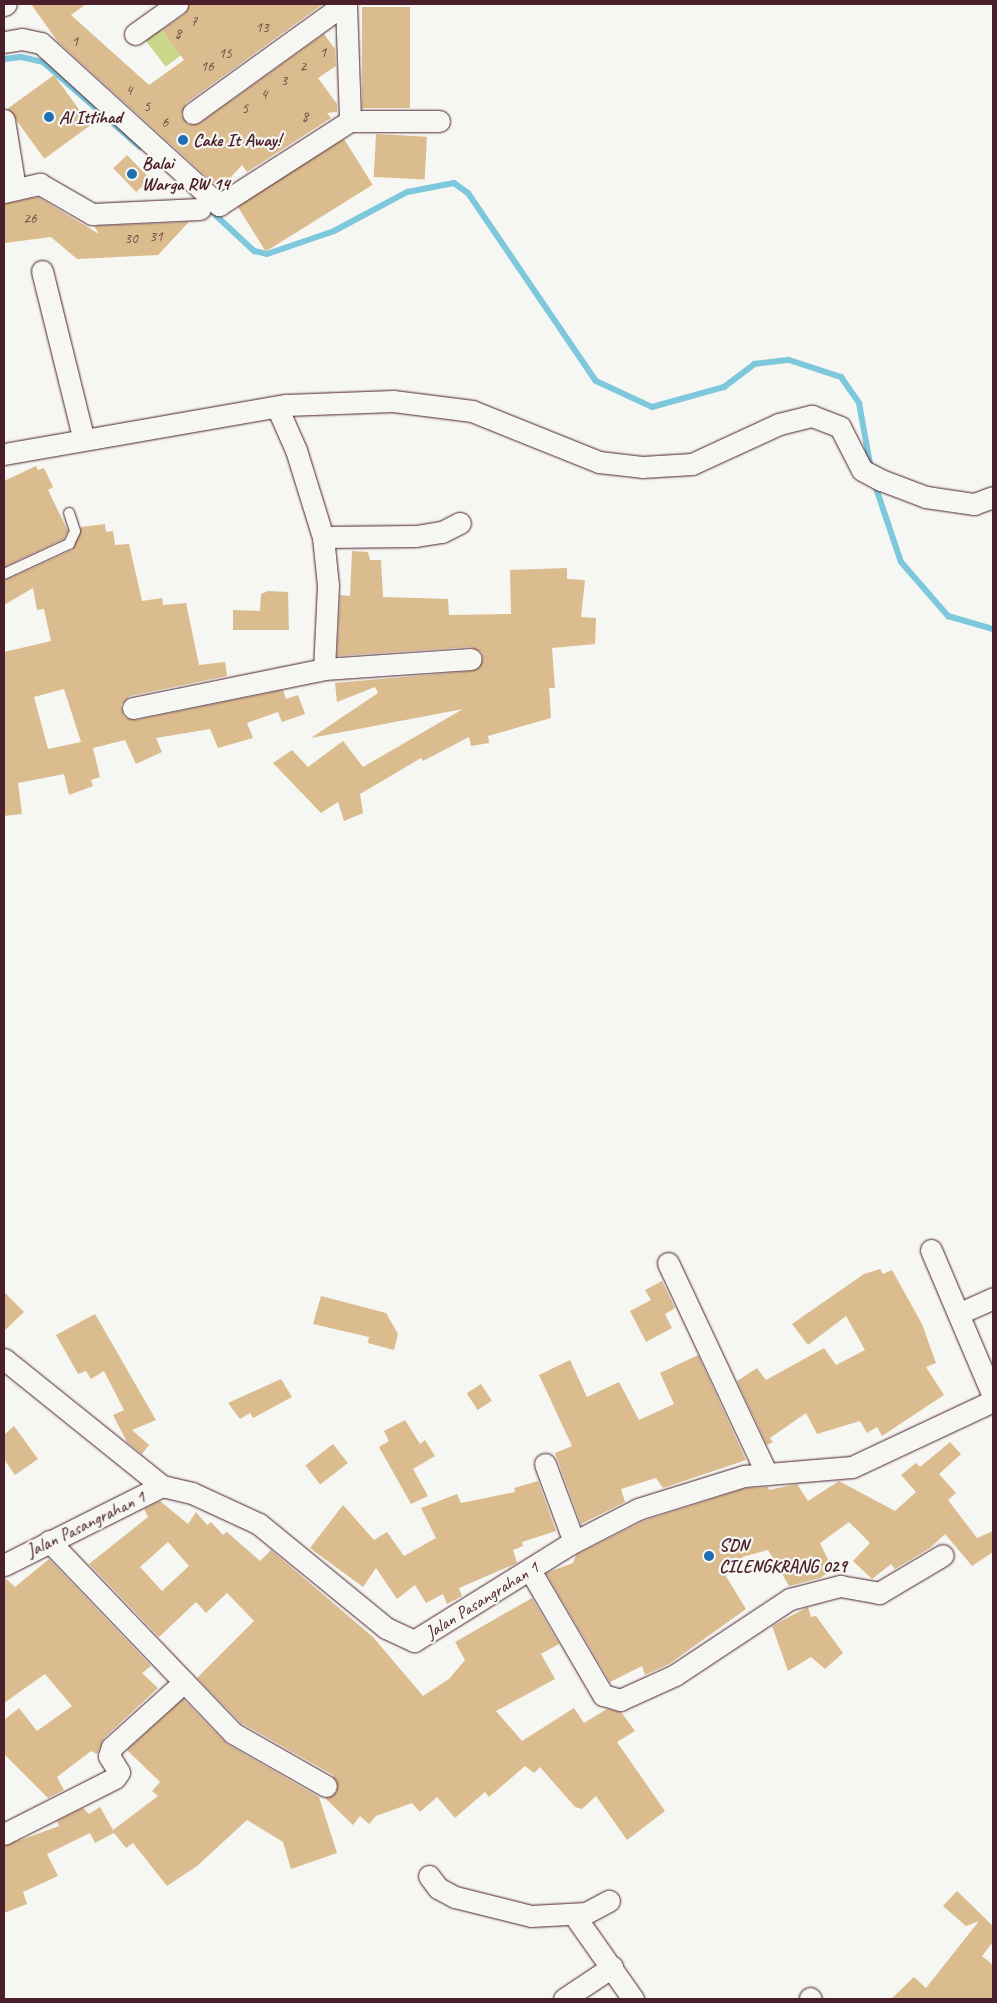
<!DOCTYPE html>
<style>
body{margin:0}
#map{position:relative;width:997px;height:2003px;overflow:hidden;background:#f6f6f2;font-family:Caveat,sans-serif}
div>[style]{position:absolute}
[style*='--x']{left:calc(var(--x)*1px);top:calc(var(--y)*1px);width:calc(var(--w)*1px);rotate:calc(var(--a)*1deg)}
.green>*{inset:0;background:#cad689;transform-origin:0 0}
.stream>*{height:6px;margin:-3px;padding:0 3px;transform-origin:3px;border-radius:3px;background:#7dc8dc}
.building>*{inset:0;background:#dbbc8e;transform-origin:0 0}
.roads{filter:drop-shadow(0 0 1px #4a1f2b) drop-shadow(0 0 1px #4a1f2b)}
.service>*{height:10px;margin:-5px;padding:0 5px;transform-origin:5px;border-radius:5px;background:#f6f6f2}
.minor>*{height:21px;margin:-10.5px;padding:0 10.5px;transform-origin:10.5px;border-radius:10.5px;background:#f6f6f2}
.dots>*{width:14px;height:14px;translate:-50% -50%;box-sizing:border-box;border:2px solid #f6f6f2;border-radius:50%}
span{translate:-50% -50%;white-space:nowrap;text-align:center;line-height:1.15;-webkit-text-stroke:4.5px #f6f6f2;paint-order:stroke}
.number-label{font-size:15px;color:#6e4644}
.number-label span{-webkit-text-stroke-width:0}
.poi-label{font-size:18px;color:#4a1f2b;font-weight:700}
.left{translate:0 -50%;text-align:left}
.street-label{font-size:18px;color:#4a1f2b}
.frame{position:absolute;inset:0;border:5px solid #4a1f2b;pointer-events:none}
</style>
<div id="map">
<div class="green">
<i style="left:158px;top:25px;width:38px;height:19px;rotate:53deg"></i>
</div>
<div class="stream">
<i style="--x:4;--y:59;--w:17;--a:-7"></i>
<i style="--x:21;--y:57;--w:23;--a:13"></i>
<i style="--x:43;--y:62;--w:129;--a:41.2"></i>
<i style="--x:209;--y:209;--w:62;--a:43"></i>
<i style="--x:254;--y:251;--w:13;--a:13"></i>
<i style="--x:267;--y:254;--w:71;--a:-18.9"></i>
<i style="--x:334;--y:231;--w:83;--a:-28.1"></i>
<i style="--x:407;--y:192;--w:48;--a:-10.8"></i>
<i style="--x:454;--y:183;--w:17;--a:36"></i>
<i style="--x:468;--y:193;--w:227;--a:55.8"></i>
<i style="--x:596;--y:381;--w:62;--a:24.9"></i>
<i style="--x:652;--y:407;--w:75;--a:-15.5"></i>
<i style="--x:724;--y:387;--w:38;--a:-37"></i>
<i style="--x:754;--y:364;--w:35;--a:-7"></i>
<i style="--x:789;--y:360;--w:55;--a:18.1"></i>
<i style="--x:841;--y:377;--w:32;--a:55"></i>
<i style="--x:859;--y:403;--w:67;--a:79.7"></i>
<i style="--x:874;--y:482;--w:84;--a:71.4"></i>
<i style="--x:901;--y:562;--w:72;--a:49"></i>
<i style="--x:948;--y:616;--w:47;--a:16.1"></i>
</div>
<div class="building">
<i style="clip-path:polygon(31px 4px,86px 4px,71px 15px,149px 85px,184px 60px,162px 30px,185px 14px,189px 4px,323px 4px,186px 103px,181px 115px,188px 125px,200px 123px,324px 34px,335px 49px,336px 66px,318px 78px,337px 104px,337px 112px,327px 113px,331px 118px,247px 172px,242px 165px,220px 189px,58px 42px)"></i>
<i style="left:362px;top:7px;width:48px;height:101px"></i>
<i style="left:54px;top:75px;width:62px;height:57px;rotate:54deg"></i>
<i style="left:376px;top:134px;width:51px;height:43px;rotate:3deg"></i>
<i style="left:344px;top:139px;width:54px;height:126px;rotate:58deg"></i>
<i style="left:127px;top:155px;width:33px;height:19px;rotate:46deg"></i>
<i style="clip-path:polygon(38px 197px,99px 234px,94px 226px,189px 222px,158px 255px,77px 259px,51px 237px,4px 243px,4px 204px)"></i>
<i style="clip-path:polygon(36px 466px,38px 470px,44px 468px,53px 487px,48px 490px,68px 531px,64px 539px,4px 567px,4px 481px)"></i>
<i style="clip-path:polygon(evenodd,105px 524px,106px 532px,113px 531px,115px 545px,129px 544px,142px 601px,162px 598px,163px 605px,186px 603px,199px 665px,225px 662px,227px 676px,130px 696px,121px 705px,124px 717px,136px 720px,283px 690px,286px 699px,298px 695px,305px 714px,282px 722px,278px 712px,247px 723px,253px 738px,218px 748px,210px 729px,156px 738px,162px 752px,136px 764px,125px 740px,93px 748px,100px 777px,91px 780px,93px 786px,69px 795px,64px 774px,18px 783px,22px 814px,4px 816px,4px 652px,51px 641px,44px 609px,37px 610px,33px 588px,4px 605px,4px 581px,72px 550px,81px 527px,105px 524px,64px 689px,81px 742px,48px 749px,34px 697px,64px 689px)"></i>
<i style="clip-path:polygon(352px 551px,368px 552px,370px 560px,381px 560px,383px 597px,448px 599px,449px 615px,511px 614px,510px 570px,567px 568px,567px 579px,585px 580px,581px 617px,596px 618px,595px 644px,552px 648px,555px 688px,549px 688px,551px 718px,488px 736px,489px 743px,471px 746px,469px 737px,423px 761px,421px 758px,360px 794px,363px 813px,344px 821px,338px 802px,321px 813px,273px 763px,292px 750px,308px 767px,343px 741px,363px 767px,463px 709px,311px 738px,378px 693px,375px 687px,337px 702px,335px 683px,472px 671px,483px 659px,481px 652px,470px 647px,337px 656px,340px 595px,350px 596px)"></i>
<i style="clip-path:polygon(268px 591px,288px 592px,289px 630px,233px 630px,233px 610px,260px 611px,261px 594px)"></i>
<i style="clip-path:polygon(880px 1269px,883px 1274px,892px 1270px,922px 1324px,936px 1363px,926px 1367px,944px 1395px,882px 1436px,877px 1427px,867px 1433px,860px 1421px,817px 1434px,806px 1413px,770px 1438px,773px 1442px,767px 1445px,737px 1381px,757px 1368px,766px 1380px,824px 1348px,836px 1365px,865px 1350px,846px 1316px,808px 1345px,792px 1324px,864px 1274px)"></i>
<i style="clip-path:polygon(662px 1281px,675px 1308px,665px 1314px,672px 1328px,646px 1342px,630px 1311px,651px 1300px,645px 1290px)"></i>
<i style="clip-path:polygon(4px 1292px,24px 1312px,4px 1331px)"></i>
<i style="clip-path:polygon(321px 1296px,386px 1313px,398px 1334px,394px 1350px,368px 1343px,369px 1337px,313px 1324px)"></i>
<i style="clip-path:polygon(95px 1314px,156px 1420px,132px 1430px,149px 1445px,142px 1454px,127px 1442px,113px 1415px,124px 1410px,104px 1371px,91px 1379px,86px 1371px,78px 1374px,56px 1335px)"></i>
<i style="clip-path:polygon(698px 1355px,746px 1460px,663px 1488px,656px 1478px,621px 1489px,625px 1502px,581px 1524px,555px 1453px,572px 1446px,539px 1375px,570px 1360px,587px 1397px,619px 1382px,639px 1420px,674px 1404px,660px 1373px)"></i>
<i style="clip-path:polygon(281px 1379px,292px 1397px,253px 1418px,250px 1413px,240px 1419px,228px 1403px)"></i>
<i style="left:481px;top:1384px;width:20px;height:17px;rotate:57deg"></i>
<i style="clip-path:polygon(405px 1420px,420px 1444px,425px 1440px,435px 1456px,413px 1469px,428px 1496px,411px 1504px,379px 1447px,389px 1441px,384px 1431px)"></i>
<i style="clip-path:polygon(14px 1426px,38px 1459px,15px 1475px,4px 1459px,4px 1435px)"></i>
<i style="clip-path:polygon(950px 1442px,961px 1454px,939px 1474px,956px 1493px,948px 1500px,977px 1538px,993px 1531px,993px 1552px,972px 1566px,945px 1534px,930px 1548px,895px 1569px,891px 1564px,872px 1579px,853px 1561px,870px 1543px,849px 1522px,820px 1543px,833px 1570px,820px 1578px,789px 1586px,768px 1550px,742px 1557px,744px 1564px,721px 1568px,746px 1609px,669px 1664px,645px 1675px,642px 1666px,610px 1682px,546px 1573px,573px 1563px,576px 1555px,643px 1521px,746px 1488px,768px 1487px,769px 1490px,797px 1484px,808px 1501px,839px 1481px,895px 1511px,916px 1492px,901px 1475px,916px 1463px,920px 1467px)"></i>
<i style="left:333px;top:1444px;width:24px;height:35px;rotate:52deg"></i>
<i style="clip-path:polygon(538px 1481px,556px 1531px,522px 1542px,523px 1546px,513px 1550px,517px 1563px,459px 1588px,462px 1596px,447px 1604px,443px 1594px,426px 1603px,415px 1585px,397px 1599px,376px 1568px,363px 1587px,310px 1548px,343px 1505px,374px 1540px,387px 1532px,404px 1556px,436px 1538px,421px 1508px,457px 1494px,461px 1503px,515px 1492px,514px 1488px)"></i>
<i style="clip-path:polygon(evenodd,160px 1501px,188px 1524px,196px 1512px,207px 1525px,211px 1522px,223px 1535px,227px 1532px,260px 1561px,271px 1550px,373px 1637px,423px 1696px,449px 1679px,465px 1660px,455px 1642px,532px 1598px,559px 1644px,541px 1654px,555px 1679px,496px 1711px,522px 1741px,574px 1708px,584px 1723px,607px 1709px,621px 1712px,635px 1731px,617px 1742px,665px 1811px,627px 1840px,596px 1796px,582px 1809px,575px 1807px,540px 1767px,534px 1773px,525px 1766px,489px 1797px,485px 1792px,455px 1818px,437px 1797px,420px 1812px,412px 1803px,376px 1816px,369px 1824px,360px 1816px,353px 1825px,325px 1798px,337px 1792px,333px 1775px,241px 1723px,197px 1678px,254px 1621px,227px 1593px,206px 1613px,196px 1602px,159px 1637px,89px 1564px,148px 1517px,144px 1509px,160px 1501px,168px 1542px,189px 1566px,162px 1591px,140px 1567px,168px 1542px)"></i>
<i style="clip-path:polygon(49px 1559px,151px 1666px,142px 1673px,158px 1688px,104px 1738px,97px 1754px,91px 1751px,57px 1777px,64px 1790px,48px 1798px,4px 1754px,4px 1720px,19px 1708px,37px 1731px,72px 1706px,45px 1674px,4px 1703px,4px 1577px,15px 1587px)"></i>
<i style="clip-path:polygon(808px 1607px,811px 1617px,816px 1616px,843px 1653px,825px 1669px,811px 1657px,788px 1671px,772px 1626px)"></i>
<i style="clip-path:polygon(183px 1699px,227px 1744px,319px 1797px,337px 1853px,291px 1869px,283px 1842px,247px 1820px,197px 1866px,167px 1886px,133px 1843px,126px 1848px,114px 1833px,95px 1843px,90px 1833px,47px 1854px,58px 1876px,23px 1892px,27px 1904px,4px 1913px,4px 1846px,59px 1826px,57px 1821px,83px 1808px,89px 1814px,100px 1807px,113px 1830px,158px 1796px,152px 1791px,160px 1782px,127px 1750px)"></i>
<i style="clip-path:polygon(957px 1891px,993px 1926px,993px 1942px,982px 1956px,993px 1965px,993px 1999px,891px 1999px,914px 1977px,926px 1988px,979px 1921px,966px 1926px,943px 1906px)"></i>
</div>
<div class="roads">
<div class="service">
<i style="--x:4;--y:574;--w:72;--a:-24.8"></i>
<i style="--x:69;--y:544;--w:14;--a:-65"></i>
<i style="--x:75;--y:531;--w:19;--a:-108"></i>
</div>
<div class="minor">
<i style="--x:346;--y:4;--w:117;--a:88"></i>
<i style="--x:4;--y:5;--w:2;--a:-27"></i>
<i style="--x:135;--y:34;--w:52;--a:-35.5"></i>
<i style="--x:4;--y:42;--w:18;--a:-9"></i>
<i style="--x:22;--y:39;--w:19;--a:12"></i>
<i style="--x:41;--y:43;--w:241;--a:42.3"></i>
<i style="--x:219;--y:205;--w:156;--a:-32.7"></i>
<i style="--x:193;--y:113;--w:186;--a:-35.8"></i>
<i style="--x:4;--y:120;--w:69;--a:80.8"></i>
<i style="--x:350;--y:121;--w:89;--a:0"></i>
<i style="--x:4;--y:192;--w:37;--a:-13"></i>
<i style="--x:40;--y:184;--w:60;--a:30"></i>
<i style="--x:92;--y:214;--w:108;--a:-2.7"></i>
<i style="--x:42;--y:271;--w:171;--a:76.1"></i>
<i style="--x:277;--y:407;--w:47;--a:66.2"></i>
<i style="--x:296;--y:450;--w:91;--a:72.8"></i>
<i style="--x:323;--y:537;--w:48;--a:84.1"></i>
<i style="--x:328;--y:585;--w:84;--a:92.7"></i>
<i style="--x:324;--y:669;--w:147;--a:-3.9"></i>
<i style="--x:4;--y:454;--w:286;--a:-9.9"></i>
<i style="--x:286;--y:405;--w:107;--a:-2.1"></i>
<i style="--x:393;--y:401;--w:80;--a:7.2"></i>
<i style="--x:472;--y:411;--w:137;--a:21.9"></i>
<i style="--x:599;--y:462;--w:43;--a:6.6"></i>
<i style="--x:642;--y:467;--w:50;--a:-3.4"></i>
<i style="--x:692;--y:464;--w:96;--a:-24.7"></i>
<i style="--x:779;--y:424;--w:34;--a:-14"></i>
<i style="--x:812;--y:416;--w:30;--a:21"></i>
<i style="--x:840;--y:427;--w:48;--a:62.9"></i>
<i style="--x:862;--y:470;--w:21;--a:28"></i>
<i style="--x:881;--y:480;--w:48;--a:20.7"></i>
<i style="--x:926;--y:497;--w:49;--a:8.3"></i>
<i style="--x:974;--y:504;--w:20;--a:-20"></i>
<i style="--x:323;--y:537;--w:93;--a:-0.6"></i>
<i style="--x:416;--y:536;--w:26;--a:-9"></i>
<i style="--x:442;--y:532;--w:20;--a:-27"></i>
<i style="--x:133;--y:708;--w:195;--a:-11.5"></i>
<i style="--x:931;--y:1250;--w:159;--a:67"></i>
<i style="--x:668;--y:1263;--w:233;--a:64.9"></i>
<i style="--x:960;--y:1313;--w:36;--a:-24"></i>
<i style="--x:4;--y:1359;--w:203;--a:38.8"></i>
<i style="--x:545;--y:1464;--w:83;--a:69.6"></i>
<i style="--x:49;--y:1541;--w:266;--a:46.2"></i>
<i style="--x:233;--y:1733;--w:107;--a:29.7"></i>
<i style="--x:4;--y:1565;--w:177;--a:-26.6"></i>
<i style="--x:162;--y:1486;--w:31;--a:13"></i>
<i style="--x:192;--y:1493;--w:74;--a:24.8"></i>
<i style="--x:259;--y:1524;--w:164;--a:39.3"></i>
<i style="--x:386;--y:1628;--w:31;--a:25"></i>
<i style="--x:414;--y:1641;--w:184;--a:-31.9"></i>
<i style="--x:570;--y:1544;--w:76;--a:-27.2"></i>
<i style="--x:638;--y:1509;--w:111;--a:-17.3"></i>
<i style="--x:744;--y:1476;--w:108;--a:-4.8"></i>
<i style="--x:852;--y:1467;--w:156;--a:-25.1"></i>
<i style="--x:530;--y:1570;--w:145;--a:59.7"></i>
<i style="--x:603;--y:1695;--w:18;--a:16"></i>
<i style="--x:620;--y:1700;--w:60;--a:-24.4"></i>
<i style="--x:675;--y:1675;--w:138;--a:-33.5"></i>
<i style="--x:790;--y:1599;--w:52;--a:-14.6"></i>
<i style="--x:840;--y:1586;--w:40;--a:10"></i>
<i style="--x:879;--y:1593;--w:74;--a:-30.7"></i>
<i style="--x:4;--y:1834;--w:124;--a:-26.8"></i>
<i style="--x:115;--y:1778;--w:7;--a:-56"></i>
<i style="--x:119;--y:1772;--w:19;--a:-122"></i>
<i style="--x:109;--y:1756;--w:9;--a:-72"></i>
<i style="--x:112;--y:1747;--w:97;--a:-42.1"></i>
<i style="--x:429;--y:1876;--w:15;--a:53"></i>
<i style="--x:438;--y:1888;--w:19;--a:28"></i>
<i style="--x:455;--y:1897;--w:78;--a:14"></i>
<i style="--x:531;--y:1916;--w:55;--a:-3.1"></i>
<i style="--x:586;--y:1913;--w:26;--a:-28"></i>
<i style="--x:574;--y:1915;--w:103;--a:54.9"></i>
<i style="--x:810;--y:1998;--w:1;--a:45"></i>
<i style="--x:564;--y:1999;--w:58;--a:-33.7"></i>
</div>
</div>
<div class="dots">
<i style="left:49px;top:117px;background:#1f6fb2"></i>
<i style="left:183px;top:140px;background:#1f6fb2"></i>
<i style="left:132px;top:174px;background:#1f6fb2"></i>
<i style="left:709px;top:1556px;background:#1f6fb2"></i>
</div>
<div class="number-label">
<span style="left:194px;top:22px">7</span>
<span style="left:262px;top:28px">13</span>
<span style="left:178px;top:34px">8</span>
<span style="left:75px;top:42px">1</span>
<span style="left:323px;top:53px">1</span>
<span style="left:225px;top:54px">15</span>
<span style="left:207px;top:67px">16</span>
<span style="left:303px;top:67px">2</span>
<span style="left:284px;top:81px">3</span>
<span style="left:129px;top:91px">4</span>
<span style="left:264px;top:95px">4</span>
<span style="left:147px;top:107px">5</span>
<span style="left:245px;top:109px">5</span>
<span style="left:305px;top:117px">8</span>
<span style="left:165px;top:123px">6</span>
<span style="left:30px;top:219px">26</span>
<span style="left:156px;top:237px">31</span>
<span style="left:131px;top:239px">30</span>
</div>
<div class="poi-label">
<span class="left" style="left:59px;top:117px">Al Ittihad</span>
<span class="left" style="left:193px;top:140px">Cake It Away!</span>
<span class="left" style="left:142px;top:174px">Balai<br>Warga RW 14</span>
<span class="left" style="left:719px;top:1556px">SDN<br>CILENGKRANG 029</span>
</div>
<div class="street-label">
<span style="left:86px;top:1524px;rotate:-26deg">Jalan Pasangrahan 1</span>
<span style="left:482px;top:1600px;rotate:-32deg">Jalan Pasangrahan 1</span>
</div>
<div class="frame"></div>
</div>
